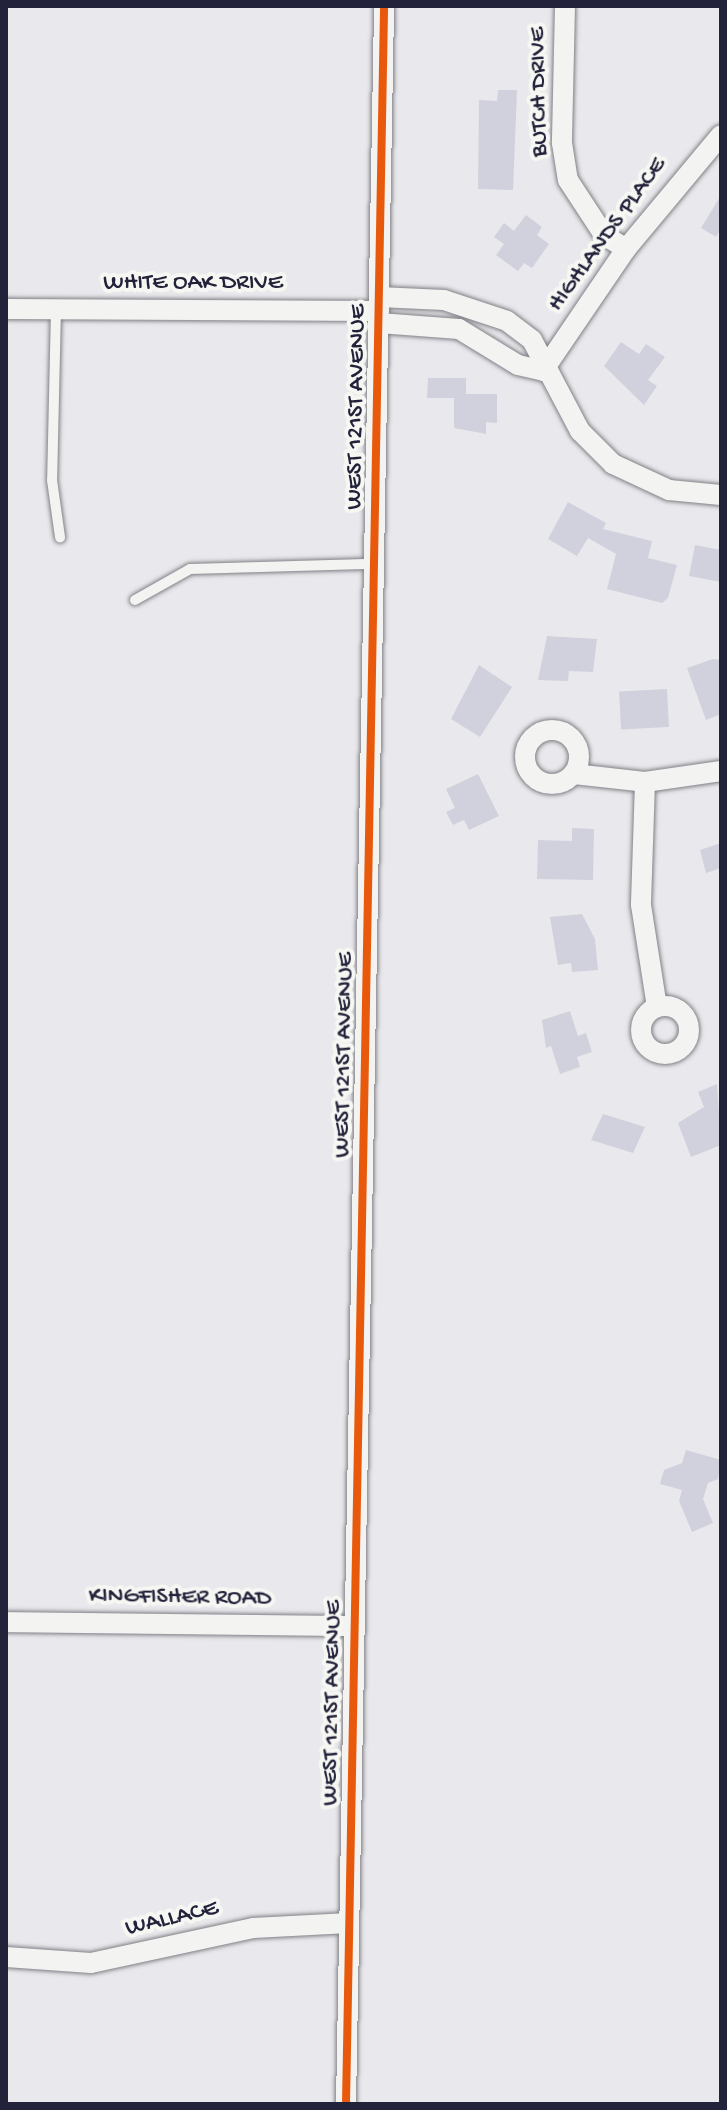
<!DOCTYPE html>
<style>
body{margin:0}
#map{position:relative;width:727px;height:2110px;overflow:hidden;background:#e9e9ed;font-family:"Gochi Hand",sans-serif}
div>[style]{position:absolute}
[style*='--x']{left:calc(var(--x)*1px);top:calc(var(--y)*1px);width:calc(var(--w)*1px);rotate:calc(var(--a)*1deg)}
.building>*{inset:0;background:#d0d1dc;transform-origin:0 0}
.roads{filter:drop-shadow(0 0 2px #808087) drop-shadow(0 0 2px #808087)}
.service>*{height:10px;margin:-5px;padding:0 5px;transform-origin:5px;border-radius:5px;background:#f3f3f2}
.minor>*{height:20px;margin:-10px;padding:0 10px;transform-origin:10px;border-radius:10px;background:#f3f3f2}
.minor>.ring{margin:-10px;padding:0;box-sizing:content-box;background:none;border:20px solid #f3f3f2;border-radius:50%}
.cycleway>*{height:8px;margin:-4px;padding:0 4px;transform-origin:4px;border-radius:4px;background:#e8590c}
span{translate:-50% -50%;white-space:nowrap;text-align:center;line-height:1.15;-webkit-text-stroke:8px #f6f6f2;paint-order:stroke}
.street-label{font-size:24px;color:#22223b}
.frame{position:absolute;inset:0;border:8px solid #22223b;pointer-events:none}
</style>
<div id="map">
<div class="building">
<i style="clip-path:polygon(498px 90px,517px 90px,513px 190px,478px 189px,479px 100px,497px 101px)"></i>
<i style="clip-path:polygon(721px 195px,721px 229px,716px 237px,701px 228px)"></i>
<i style="clip-path:polygon(526px 215px,542px 227px,537px 235px,549px 244px,532px 268px,524px 263px,518px 271px,496px 255px,504px 244px,494px 237px,504px 223px,514px 231px)"></i>
<i style="clip-path:polygon(621px 342px,639px 354px,646px 344px,665px 357px,648px 380px,657px 386px,644px 405px,604px 366px)"></i>
<i style="clip-path:polygon(428px 378px,466px 378px,466px 394px,497px 394px,497px 423px,486px 422px,486px 434px,454px 428px,454px 398px,427px 398px)"></i>
<i style="clip-path:polygon(568px 502px,606px 523px,603px 529px,652px 541px,648px 558px,677px 565px,668px 598px,662px 603px,607px 589px,616px 554px,588px 538px,577px 556px,548px 539px)"></i>
<i style="clip-path:polygon(695px 545px,721px 550px,721px 582px,689px 576px)"></i>
<i style="clip-path:polygon(547px 636px,597px 639px,593px 672px,569px 671px,568px 681px,538px 680px)"></i>
<i style="clip-path:polygon(713px 659px,721px 660px,721px 714px,706px 720px,687px 668px)"></i>
<i style="clip-path:polygon(479px 665px,512px 687px,480px 737px,451px 719px)"></i>
<i style="left:667px;top:689px;width:38px;height:48px;rotate:87deg"></i>
<i style="clip-path:polygon(478px 774px,499px 816px,469px 830px,464px 820px,453px 825px,446px 812px,455px 808px,446px 789px)"></i>
<i style="clip-path:polygon(572px 828px,594px 829px,593px 880px,537px 879px,538px 840px,572px 841px)"></i>
<i style="clip-path:polygon(721px 843px,721px 868px,706px 873px,700px 850px)"></i>
<i style="clip-path:polygon(582px 914px,595px 939px,598px 970px,572px 972px,571px 963px,558px 965px,550px 917px)"></i>
<i style="clip-path:polygon(570px 1011px,578px 1036px,586px 1033px,592px 1052px,577px 1057px,580px 1067px,560px 1074px,551px 1046px,546px 1048px,542px 1020px)"></i>
<i style="clip-path:polygon(717px 1084px,721px 1145px,691px 1157px,678px 1123px,704px 1107px,698px 1092px)"></i>
<i style="clip-path:polygon(603px 1114px,645px 1127px,633px 1153px,591px 1140px)"></i>
<i style="clip-path:polygon(686px 1450px,721px 1460px,718px 1479px,708px 1483px,703px 1499px,713px 1523px,692px 1532px,679px 1501px,682px 1490px,660px 1484px,664px 1470px,682px 1463px)"></i>
</div>
<div class="roads">
<div class="service">
<i style="--x:56;--y:309;--w:171;--a:91.3"></i>
<i style="--x:52;--y:480;--w:58;--a:82"></i>
<i style="--x:135;--y:600;--w:63;--a:-29.4"></i>
<i style="--x:190;--y:569;--w:184;--a:-1.6"></i>
</div>
<div class="minor">
<i style="--x:565;--y:6;--w:137;--a:91.3"></i>
<i style="--x:562;--y:143;--w:37;--a:81"></i>
<i style="--x:568;--y:180;--w:66;--a:56.8"></i>
<i style="--x:604;--y:235;--w:26;--a:32"></i>
<i style="--x:379;--y:297;--w:65;--a:2.6"></i>
<i style="--x:444;--y:300;--w:66;--a:18.4"></i>
<i style="--x:507;--y:321;--w:31;--a:37"></i>
<i style="--x:532;--y:340;--w:103;--a:62.2"></i>
<i style="--x:580;--y:431;--w:47;--a:45"></i>
<i style="--x:613;--y:464;--w:62;--a:24.9"></i>
<i style="--x:669;--y:490;--w:52;--a:5.5"></i>
<i style="--x:6;--y:309;--w:373;--a:0.3"></i>
<i style="--x:379;--y:323;--w:80;--a:4.3"></i>
<i style="--x:459;--y:329;--w:69;--a:31.4"></i>
<i style="--x:518;--y:365;--w:26;--a:13"></i>
<i style="--x:543;--y:371;--w:148;--a:-55.8"></i>
<i style="--x:626;--y:249;--w:148;--a:-50.2"></i>
<i class="ring" style="left:525px;top:730px;width:34px;height:34px"></i>
<i style="--x:574;--y:774;--w:71;--a:6.4"></i>
<i style="--x:645;--y:782;--w:77;--a:-8.2"></i>
<i style="--x:645;--y:782;--w:123;--a:91.9"></i>
<i style="--x:641;--y:905;--w:103;--a:81.1"></i>
<i class="ring" style="left:641px;top:1006px;width:28px;height:28px"></i>
<i style="--x:6;--y:1622;--w:348;--a:0.7"></i>
<i style="--x:6;--y:1957;--w:85;--a:4"></i>
<i style="--x:91;--y:1963;--w:166;--a:-12.2"></i>
<i style="--x:253;--y:1928;--w:96;--a:-3"></i>
<i style="--x:346;--y:2104;--w:2098;--a:-88.96"></i>
</div>
</div>
<div class="cycleway">
<i style="--x:346;--y:2104;--w:2098;--a:-88.96"></i>
</div>
<div class="street-label">
<span style="left:540px;top:92px;rotate:-91deg">BUTCH DRIVE</span>
<span style="left:608px;top:235px;rotate:-54deg">HIGHLANDS PLACE</span>
<span style="left:193px;top:284px">WHITE OAK DRIVE</span>
<span style="left:357px;top:407px;rotate:-89deg">WEST 121ST AVENUE</span>
<span style="left:345px;top:1055px;rotate:-89deg">WEST 121ST AVENUE</span>
<span style="left:180px;top:1598px;rotate:1deg">KINGFISHER ROAD</span>
<span style="left:333px;top:1703px;rotate:-89deg">WEST 121ST AVENUE</span>
<span style="left:172px;top:1919px;rotate:-13deg">WALLACE</span>
</div>
<div class="frame"></div>
</div>
